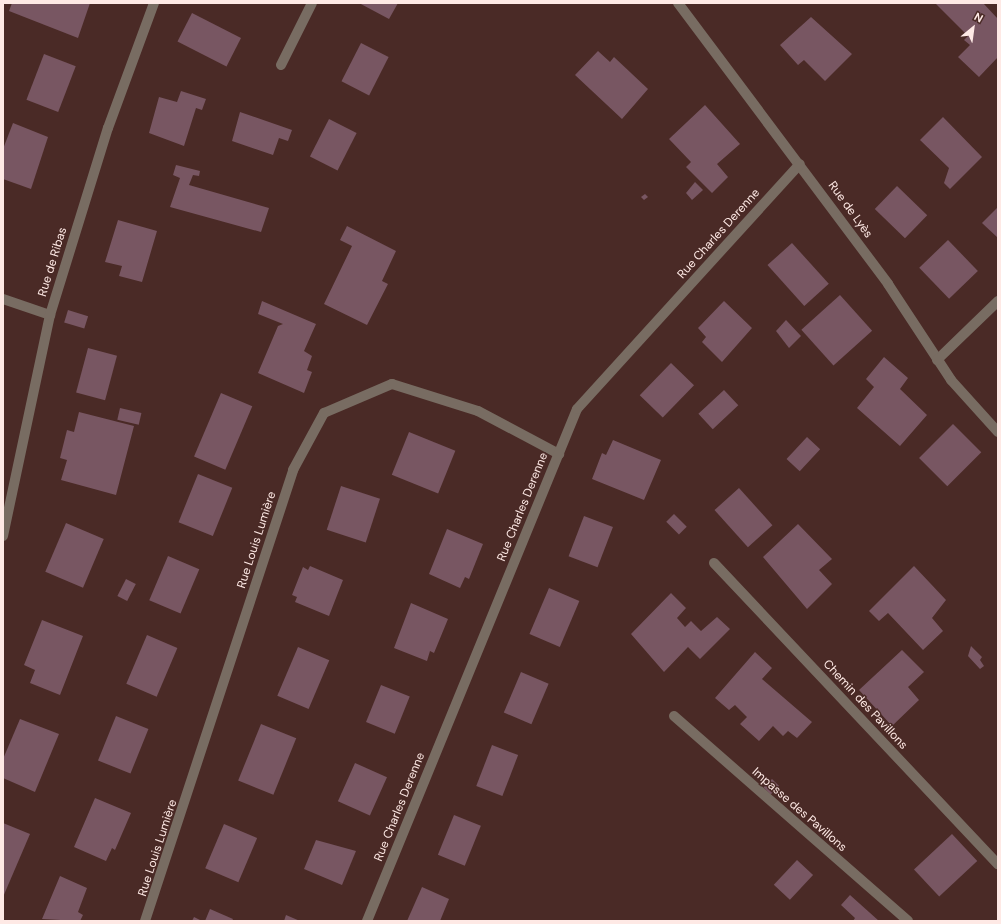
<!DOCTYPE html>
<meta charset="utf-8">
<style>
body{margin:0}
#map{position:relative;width:1001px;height:924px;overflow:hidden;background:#4a2a26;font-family:"DM Sans",sans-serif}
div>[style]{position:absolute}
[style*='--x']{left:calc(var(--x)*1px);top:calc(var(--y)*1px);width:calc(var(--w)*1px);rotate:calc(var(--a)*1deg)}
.building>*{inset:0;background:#785662;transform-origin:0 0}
.minor>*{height:10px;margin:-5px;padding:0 5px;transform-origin:5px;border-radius:5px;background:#786c62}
span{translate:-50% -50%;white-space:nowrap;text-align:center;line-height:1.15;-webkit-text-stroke:3px #4a2a26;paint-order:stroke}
.street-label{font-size:12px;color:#fee9e5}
.frame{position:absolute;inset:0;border:4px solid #fee9e5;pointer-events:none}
.north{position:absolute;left:953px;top:8px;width:40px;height:40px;-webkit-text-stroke:3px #4a2a26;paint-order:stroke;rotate:29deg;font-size:11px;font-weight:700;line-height:16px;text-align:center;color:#fee9e5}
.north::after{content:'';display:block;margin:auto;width:14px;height:18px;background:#fee9e5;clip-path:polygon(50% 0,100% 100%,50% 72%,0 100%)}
</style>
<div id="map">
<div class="building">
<i style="clip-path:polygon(12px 3px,90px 3px,78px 38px,9px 11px)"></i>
<i style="clip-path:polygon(359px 3px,398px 3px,389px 19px)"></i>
<i style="clip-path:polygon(935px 3px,983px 3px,998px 19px,998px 57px,979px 77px,958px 57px,970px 45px,964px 40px,968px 36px)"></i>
<i style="left:192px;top:13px;width:55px;height:32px;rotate:27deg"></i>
<i style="clip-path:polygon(811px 17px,852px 54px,825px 81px,804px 60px,798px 65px,780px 45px)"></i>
<i style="left:361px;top:43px;width:31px;height:43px;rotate:27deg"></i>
<i style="clip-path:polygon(598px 51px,610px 62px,614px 57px,648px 89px,622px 119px,575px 75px)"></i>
<i style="left:44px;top:54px;width:34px;height:49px;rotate:21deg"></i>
<i style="clip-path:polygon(181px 91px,206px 99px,202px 110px,196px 108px,184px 146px,149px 133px,159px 97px,177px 102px)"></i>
<i style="clip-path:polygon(705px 105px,740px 144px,717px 164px,728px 177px,712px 193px,686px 167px,691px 162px,669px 139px)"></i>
<i style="clip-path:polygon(240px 112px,292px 130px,288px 141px,279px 138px,273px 155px,232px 141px)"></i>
<i style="clip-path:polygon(943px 117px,982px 157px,950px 189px,944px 183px,949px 168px,920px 140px)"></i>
<i style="left:329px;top:119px;width:31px;height:42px;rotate:27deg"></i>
<i style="clip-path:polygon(13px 123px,48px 137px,31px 189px,3px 179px,3px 149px)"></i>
<i style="clip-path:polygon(176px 165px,200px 171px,199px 176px,193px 175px,189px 185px,269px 208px,261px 232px,170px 207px,180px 178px,173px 175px)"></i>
<i style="clip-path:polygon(695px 182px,703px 190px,692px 200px,686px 193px)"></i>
<i style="left:897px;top:186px;width:42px;height:32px;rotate:44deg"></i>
<i style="clip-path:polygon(645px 194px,648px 197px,644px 200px,641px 197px)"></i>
<i style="clip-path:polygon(998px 207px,998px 238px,982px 223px)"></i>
<i style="clip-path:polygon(118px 220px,157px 231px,142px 282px,119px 276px,122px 266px,105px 262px)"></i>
<i style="clip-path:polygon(347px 226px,396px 251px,382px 281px,388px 284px,367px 325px,324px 304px,352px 246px,340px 240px)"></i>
<i style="left:948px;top:240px;width:43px;height:40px;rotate:46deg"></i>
<i style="left:792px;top:243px;width:55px;height:33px;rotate:48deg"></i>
<i style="left:840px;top:295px;width:48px;height:52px;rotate:48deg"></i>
<i style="clip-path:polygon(262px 301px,316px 324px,304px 351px,312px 356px,307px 370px,312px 372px,304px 393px,258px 373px,278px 326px,283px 324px,258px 314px)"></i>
<i style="clip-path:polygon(724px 301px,752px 328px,722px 362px,702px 342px,706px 337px,698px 328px)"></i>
<i style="left:68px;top:310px;width:21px;height:13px;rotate:17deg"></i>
<i style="clip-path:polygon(786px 320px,801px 336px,789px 348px,776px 331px)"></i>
<i style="left:88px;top:348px;width:30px;height:46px;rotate:15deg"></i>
<i style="clip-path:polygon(884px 357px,908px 378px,900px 389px,927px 415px,900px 446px,857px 408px,874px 387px,866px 379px)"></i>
<i style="left:671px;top:363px;width:32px;height:45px;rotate:44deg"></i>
<i style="left:724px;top:390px;width:21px;height:35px;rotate:47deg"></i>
<i style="left:221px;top:393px;width:34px;height:69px;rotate:23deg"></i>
<i style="left:120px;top:408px;width:22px;height:12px;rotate:13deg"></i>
<i style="clip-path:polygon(79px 412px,134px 426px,116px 495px,61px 480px,67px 460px,60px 458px,67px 430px,74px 432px)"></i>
<i style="left:953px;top:424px;width:40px;height:48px;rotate:45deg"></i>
<i style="left:409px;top:432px;width:50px;height:46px;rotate:22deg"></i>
<i style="left:807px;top:437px;width:18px;height:30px;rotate:43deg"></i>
<i style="clip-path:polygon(613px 440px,661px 460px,644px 500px,592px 479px,602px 453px,606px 455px)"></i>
<i style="left:198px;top:474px;width:37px;height:52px;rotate:22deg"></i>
<i style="left:341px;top:486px;width:41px;height:46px;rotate:18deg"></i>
<i style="left:739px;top:488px;width:50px;height:33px;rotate:48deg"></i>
<i style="left:674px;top:514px;width:18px;height:11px;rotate:45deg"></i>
<i style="left:584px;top:516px;width:31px;height:43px;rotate:21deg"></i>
<i style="left:66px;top:523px;width:41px;height:53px;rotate:23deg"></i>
<i style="clip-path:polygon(798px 524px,832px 559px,819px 570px,832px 584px,807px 609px,763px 557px)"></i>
<i style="clip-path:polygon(447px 529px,483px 544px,469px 579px,465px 577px,460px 588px,429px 574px)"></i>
<i style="left:168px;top:556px;width:34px;height:48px;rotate:23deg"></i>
<i style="clip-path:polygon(310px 566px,343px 580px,329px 616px,295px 602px,297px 597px,292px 595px,303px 567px,308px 570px)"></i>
<i style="clip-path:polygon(914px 566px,946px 600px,932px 618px,943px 631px,923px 650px,888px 613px,879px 621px,869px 611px)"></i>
<i style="left:126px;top:579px;width:11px;height:19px;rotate:27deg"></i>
<i style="left:549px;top:588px;width:33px;height:50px;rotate:23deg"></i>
<i style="clip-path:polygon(671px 593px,686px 608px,677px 618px,685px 627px,691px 621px,701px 631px,717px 617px,730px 629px,700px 659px,688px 647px,664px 672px,631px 634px)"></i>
<i style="clip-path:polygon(411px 603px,448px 619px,434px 653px,430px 651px,427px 661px,394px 648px)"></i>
<i style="clip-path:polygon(42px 620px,83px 636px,60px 695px,30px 683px,35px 670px,24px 665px)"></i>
<i style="left:147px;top:635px;width:33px;height:53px;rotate:23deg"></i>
<i style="clip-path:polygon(971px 646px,982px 657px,980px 660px,984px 666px,980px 669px,968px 656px)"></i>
<i style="left:298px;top:647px;width:34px;height:53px;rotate:23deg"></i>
<i style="clip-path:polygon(902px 650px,924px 672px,908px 687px,919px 700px,892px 726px,859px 690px)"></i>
<i style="clip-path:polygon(755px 652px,772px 668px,762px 679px,812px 722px,797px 738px,788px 731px,783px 736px,773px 726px,759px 741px,740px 724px,747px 717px,735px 705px,729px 710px,715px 698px)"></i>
<i style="left:521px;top:672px;width:30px;height:44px;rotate:23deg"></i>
<i style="left:381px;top:685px;width:31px;height:40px;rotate:22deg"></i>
<i style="left:116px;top:716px;width:35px;height:48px;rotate:22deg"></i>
<i style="clip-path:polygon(20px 719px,59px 734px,35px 792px,3px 778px,3px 759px)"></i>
<i style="left:261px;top:724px;width:38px;height:61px;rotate:22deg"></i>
<i style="left:492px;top:745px;width:28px;height:44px;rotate:21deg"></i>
<i style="left:355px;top:763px;width:35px;height:42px;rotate:24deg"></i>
<i style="left:772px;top:779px;width:10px;height:12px;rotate:45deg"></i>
<i style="clip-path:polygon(95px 798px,131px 813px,115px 850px,112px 848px,106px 861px,74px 847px)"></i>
<i style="left:454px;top:815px;width:29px;height:43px;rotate:22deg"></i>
<i style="clip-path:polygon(3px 823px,30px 834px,3px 897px)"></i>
<i style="left:224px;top:824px;width:36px;height:48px;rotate:23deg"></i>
<i style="left:952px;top:834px;width:37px;height:52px;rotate:47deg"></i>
<i style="clip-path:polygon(316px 840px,356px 851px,342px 885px,304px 869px)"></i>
<i style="left:797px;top:860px;width:22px;height:34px;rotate:43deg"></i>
<i style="clip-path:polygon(60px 876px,87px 888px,78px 912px,83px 915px,80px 921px,42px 919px)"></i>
<i style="clip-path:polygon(422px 887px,449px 899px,440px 921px,407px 921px)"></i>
<i style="clip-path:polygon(850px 895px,879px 921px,853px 921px,855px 918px,841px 905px)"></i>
<i style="clip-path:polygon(210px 909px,233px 919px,232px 921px,205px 921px)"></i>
<i style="clip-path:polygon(286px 915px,300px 921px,284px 921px)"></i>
<i style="clip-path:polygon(194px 917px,202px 921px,192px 921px)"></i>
</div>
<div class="minor">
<i style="--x:678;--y:3;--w:351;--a:53.2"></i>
<i style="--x:888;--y:284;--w:115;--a:56.7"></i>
<i style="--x:951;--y:380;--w:70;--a:47.9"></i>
<i style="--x:281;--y:65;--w:69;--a:-63.4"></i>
<i style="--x:3;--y:299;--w:50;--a:18.8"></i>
<i style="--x:937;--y:360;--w:85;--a:-44"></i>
<i style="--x:3;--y:536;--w:226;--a:-78"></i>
<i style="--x:50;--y:315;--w:196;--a:-72.8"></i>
<i style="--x:108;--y:128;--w:133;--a:-69.8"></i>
<i style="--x:714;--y:563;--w:414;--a:46.7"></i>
<i style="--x:674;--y:716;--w:311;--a:41.2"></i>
<i style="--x:145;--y:921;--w:475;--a:-71.8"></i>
<i style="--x:293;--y:470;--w:65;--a:-61.5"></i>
<i style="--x:324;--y:413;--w:74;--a:-23.1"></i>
<i style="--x:392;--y:384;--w:90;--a:17.4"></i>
<i style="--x:478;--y:411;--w:92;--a:28"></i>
<i style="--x:367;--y:921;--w:553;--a:-67.7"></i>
<i style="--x:577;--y:409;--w:331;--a:-47.7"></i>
</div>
<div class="street-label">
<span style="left:850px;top:210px;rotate:54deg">Rue de Lyès</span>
<span style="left:719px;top:234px;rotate:-48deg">Rue Charles Derenne</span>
<span style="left:53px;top:262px;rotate:-73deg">Rue de Ribas</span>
<span style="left:523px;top:507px;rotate:-68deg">Rue Charles Derenne</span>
<span style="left:257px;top:540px;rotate:-72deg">Rue Louis Lumière</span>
<span style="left:865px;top:705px;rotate:47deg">Chemin des Pavillons</span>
<span style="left:400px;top:807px;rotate:-68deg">Rue Charles Derenne</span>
<span style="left:799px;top:810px;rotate:41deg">Impasse des Pavillons</span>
<span style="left:158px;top:848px;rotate:-72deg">Rue Louis Lumière</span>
</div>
<div class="frame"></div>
<div class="north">N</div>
</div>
